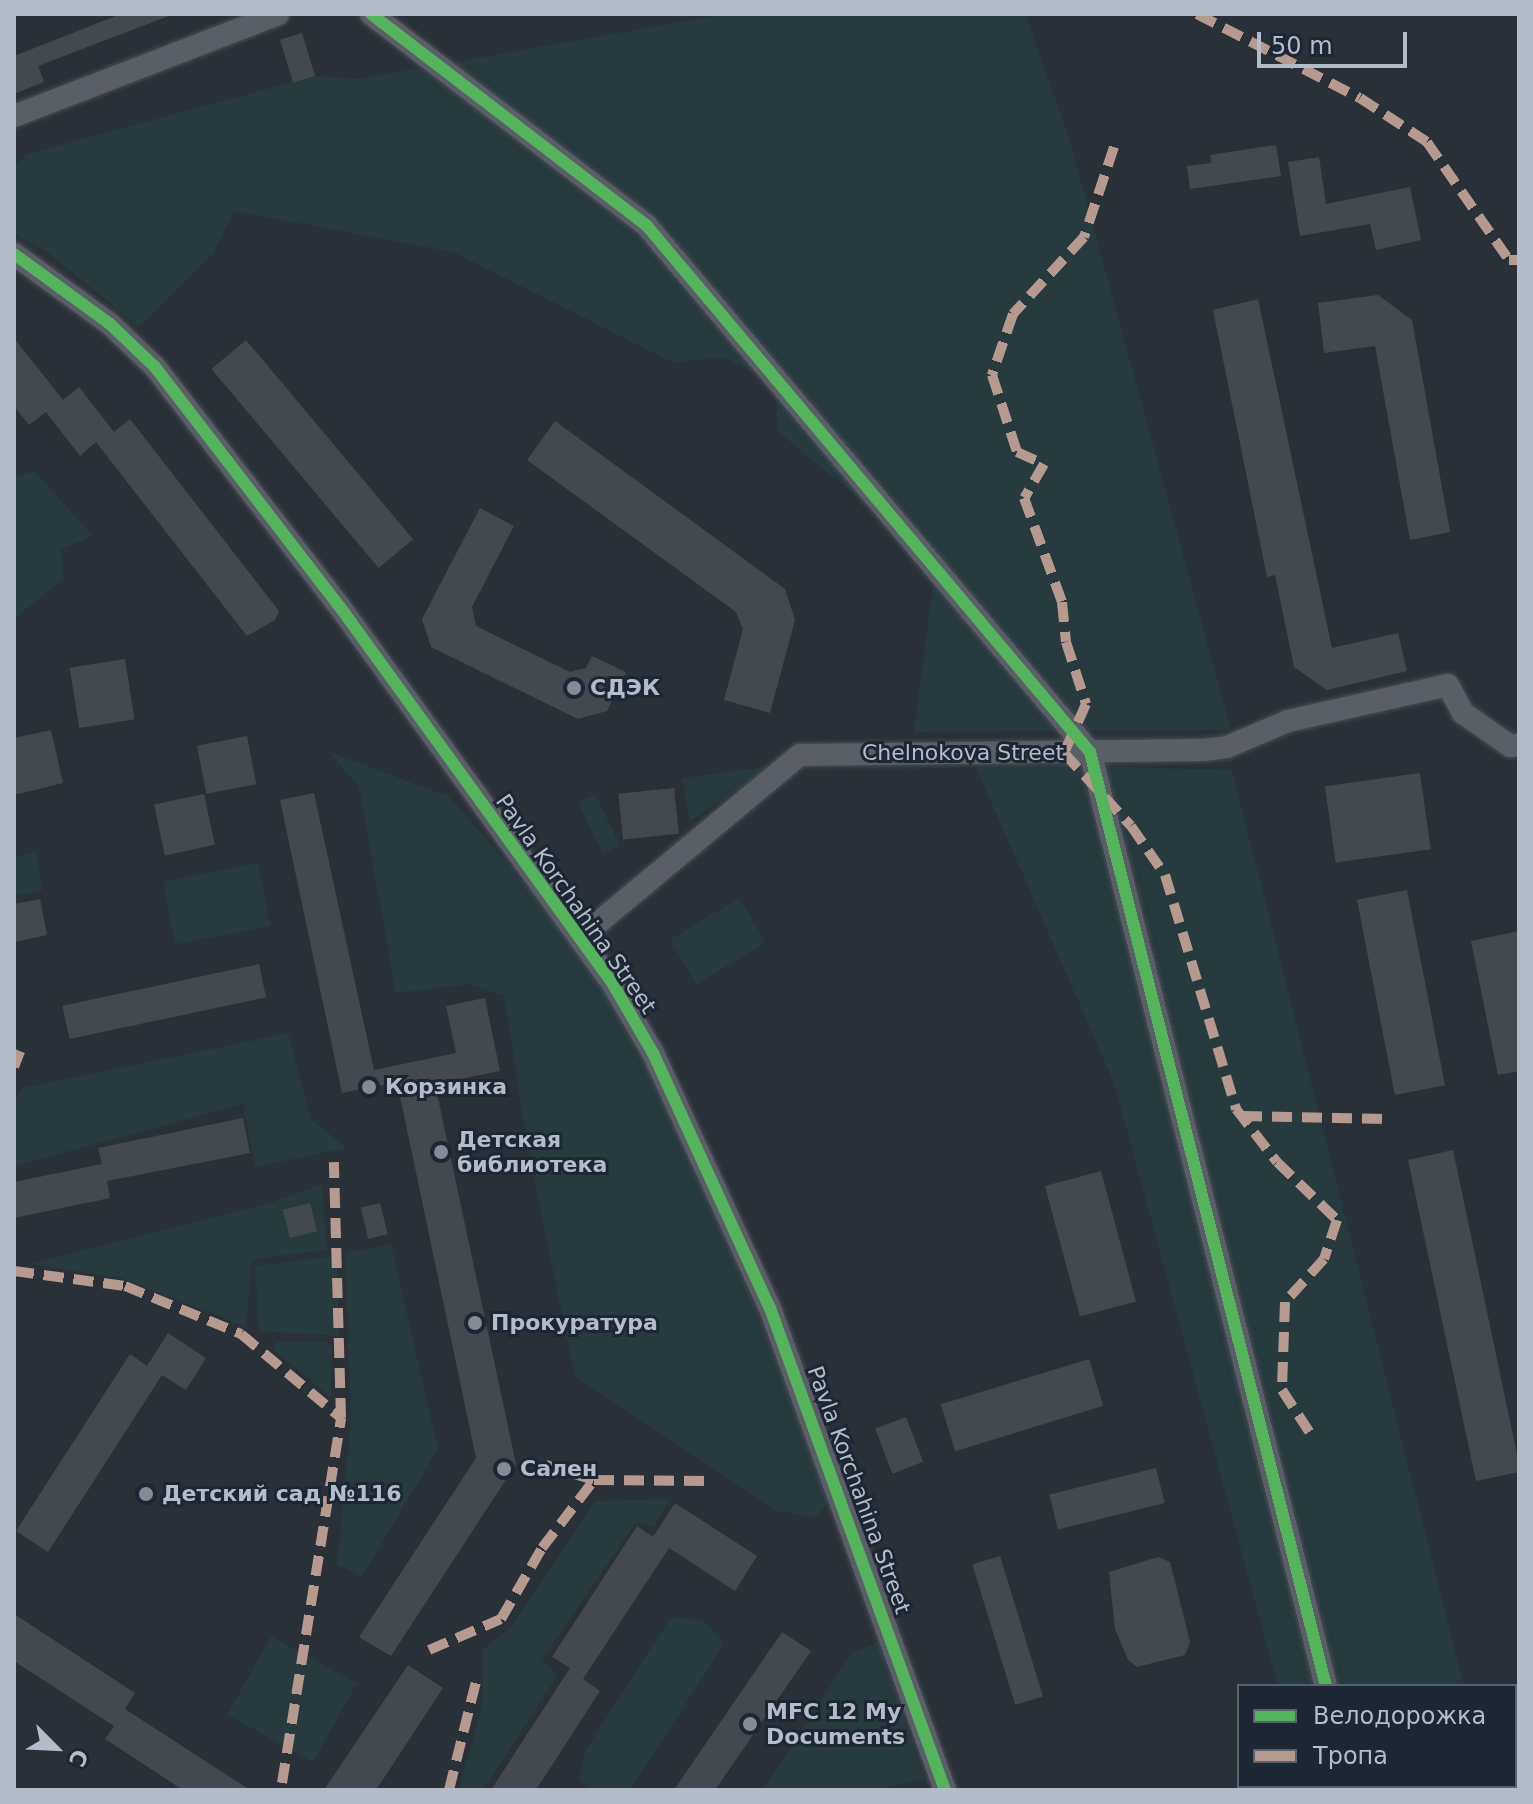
<!DOCTYPE html>
<meta charset="utf-8">
<style>
body{margin:0}
#map{position:relative;width:1533px;height:1804px;overflow:hidden;background:#2a3038;font-family:"DejaVu Sans",sans-serif}
div>[style]{position:absolute}
[style*='--x']{left:calc(var(--x)*1px);top:calc(var(--y)*1px);width:calc(var(--w)*1px);rotate:calc(var(--a)*1deg)}
.green>*{inset:0;background:#273a3e;transform-origin:0 0}
.building>*{inset:0;background:#444950;transform-origin:0 0}
.roads{filter:drop-shadow(0 0 2px #484c53) drop-shadow(0 0 2px #484c53)}
.minor>*{height:22px;margin:-11px;padding:0 11px;transform-origin:11px;border-radius:11px;background:#5a5e66}
.quiet>*{height:10px;margin-top:-5px;transform-origin:0;background:repeating-linear-gradient(90deg,#b69a8f 0 20px,transparent 0 30px)}
.cycleway>*{height:12px;margin:-6px;padding:0 6px;transform-origin:6px;border-radius:6px;background:#56b35d}
.dots>*{width:22px;height:22px;translate:-50% -50%;box-sizing:border-box;border:4px solid #1d2633;border-radius:50%}
span{translate:-50% -50%;white-space:nowrap;text-align:center;line-height:1.15;-webkit-text-stroke:6px #1d2633;paint-order:stroke}
.poi-label{font-size:22px;color:#b4bcc9;font-weight:700}
.left{translate:0 -50%;text-align:left}
.street-label{font-size:22px;color:#b4bcc9}
.frame{position:absolute;inset:0;border:16px solid #b4bcc9;pointer-events:none}
.legend{position:absolute;left:1237px;top:1684px;width:280px;height:104px;box-sizing:border-box;background:#1d2633;border:2px solid #59626f;margin:0;padding:10px 14px;list-style:none;font-size:24px;color:#b4bcc9}
.legend li{display:flex;align-items:center;gap:16px;height:40px}
.legend b{width:40px;border:2px solid #59626f}
.north{position:absolute;left:16px;top:1708px;width:80px;height:80px;-webkit-text-stroke:6px #1d2633;paint-order:stroke;rotate:114deg;font-size:22px;font-weight:700;line-height:32px;text-align:center;color:#b4bcc9}
.north::after{content:'';display:block;margin:auto;width:28px;height:36px;background:#b4bcc9;clip-path:polygon(50% 0,100% 100%,50% 72%,0 100%)}
.scale{position:absolute;left:1257px;top:32px;width:150px;height:36px;box-sizing:border-box;border:4px solid #b4bcc9;border-top:0;padding-left:10px;font-size:24px;line-height:28px;white-space:nowrap;color:#b4bcc9;-webkit-text-stroke:6px #1d2633;paint-order:stroke}
</style>
<div id="map">
<div class="green">
<i style="clip-path:polygon(726px 14px,1026px 14px,1071px 145px,1231px 730px,914px 732px,936px 562px,777px 431px,776px 384px,723px 357px,674px 363px,453px 252px,234px 211px,213px 254px,139px 327px,46px 251px,14px 234px,14px 168px,27px 154px,315px 76px,359px 79px)"></i>
<i style="clip-path:polygon(34px 471px,93px 536px,61px 549px,64px 578px,14px 619px,14px 478px)"></i>
<i style="clip-path:polygon(329px 752px,448px 796px,564px 928px,635px 1036px,759px 1316px,831px 1501px,815px 1517px,777px 1511px,575px 1376px,528px 1150px,504px 996px,469px 984px,396px 993px,359px 787px)"></i>
<i style="clip-path:polygon(974px 763px,1232px 770px,1464px 1686px,1278px 1686px,1114px 1083px)"></i>
<i style="clip-path:polygon(774px 766px,690px 821px,682px 778px)"></i>
<i style="left:595px;top:794px;width:57px;height:19px;rotate:64deg"></i>
<i style="clip-path:polygon(36px 852px,43px 890px,14px 896px,14px 857px)"></i>
<i style="left:258px;top:863px;width:64px;height:97px;rotate:79deg"></i>
<i style="left:739px;top:898px;width:52px;height:81px;rotate:59deg"></i>
<i style="clip-path:polygon(288px 1033px,311px 1119px,347px 1148px,255px 1167px,243px 1104px,14px 1166px,14px 1102px,23px 1088px)"></i>
<i style="clip-path:polygon(322px 1184px,327px 1250px,252px 1259px,246px 1327px,121px 1278px,31px 1264px,270px 1203px)"></i>
<i style="clip-path:polygon(391px 1244px,438px 1449px,362px 1576px,337px 1565px,351px 1420px,345px 1253px)"></i>
<i style="clip-path:polygon(337px 1256px,339px 1336px,259px 1331px,255px 1266px)"></i>
<i style="clip-path:polygon(276px 1342px,326px 1342px,332px 1348px,331px 1398px,273px 1349px)"></i>
<i style="clip-path:polygon(669px 1499px,654px 1527px,637px 1521px,542px 1659px,557px 1676px,483px 1790px,459px 1790px,482px 1706px,483px 1649px,509px 1630px,595px 1501px)"></i>
<i style="clip-path:polygon(671px 1617px,704px 1621px,724px 1644px,630px 1790px,590px 1790px,579px 1779px,585px 1751px)"></i>
<i style="left:271px;top:1636px;width:98px;height:90px;rotate:29deg"></i>
<i style="clip-path:polygon(878px 1642px,924px 1778px,881px 1790px,763px 1790px,851px 1654px)"></i>
</div>
<div class="building">
<i style="clip-path:polygon(121px 14px,171px 15px,38px 66px,44px 82px,14px 94px,14px 56px)"></i>
<i style="left:302px;top:33px;width:45px;height:23px;rotate:73deg"></i>
<i style="clip-path:polygon(1276px 145px,1281px 176px,1190px 189px,1187px 166px,1211px 163px,1210px 155px)"></i>
<i style="clip-path:polygon(1319px 157px,1326px 204px,1410px 187px,1421px 240px,1376px 250px,1370px 224px,1300px 236px,1288px 162px)"></i>
<i style="clip-path:polygon(1378px 295px,1412px 320px,1450px 532px,1410px 540px,1375px 346px,1324px 353px,1318px 303px)"></i>
<i style="clip-path:polygon(1258px 299px,1332px 648px,1398px 633px,1407px 671px,1327px 690px,1294px 667px,1275px 575px,1267px 577px,1213px 310px)"></i>
<i style="clip-path:polygon(14px 338px,63px 400px,79px 387px,114px 432px,130px 419px,279px 611px,275px 620px,247px 636px,96px 442px,80px 456px,46px 412px,29px 425px,14px 406px)"></i>
<i style="left:246px;top:340px;width:260px;height:45px;rotate:50deg"></i>
<i style="clip-path:polygon(555px 421px,785px 589px,795px 620px,770px 713px,724px 700px,743px 629px,736px 612px,527px 460px)"></i>
<i style="clip-path:polygon(480px 508px,514px 526px,472px 607px,476px 626px,570px 672px,586px 668px,592px 656px,626px 672px,607px 711px,578px 719px,431px 647px,422px 619px)"></i>
<i style="left:125px;top:659px;width:61px;height:56px;rotate:81deg"></i>
<i style="clip-path:polygon(51px 730px,63px 783px,14px 795px,14px 738px)"></i>
<i style="left:247px;top:736px;width:49px;height:51px;rotate:79deg"></i>
<i style="left:1420px;top:773px;width:77px;height:96px;rotate:82deg"></i>
<i style="left:674px;top:788px;width:46px;height:56px;rotate:84deg"></i>
<i style="clip-path:polygon(314px 793px,374px 1070px,456px 1053px,446px 1006px,485px 998px,500px 1071px,435px 1084px,516px 1464px,391px 1656px,359px 1637px,476px 1458px,397px 1082px,342px 1093px,280px 800px)"></i>
<i style="left:204px;top:794px;width:52px;height:51px;rotate:78deg"></i>
<i style="left:1407px;top:890px;width:199px;height:51px;rotate:79deg"></i>
<i style="clip-path:polygon(40px 899px,47px 935px,14px 942px,14px 904px)"></i>
<i style="clip-path:polygon(1519px 931px,1519px 1071px,1498px 1075px,1471px 941px)"></i>
<i style="left:259px;top:964px;width:34px;height:201px;rotate:78deg"></i>
<i style="clip-path:polygon(243px 1118px,250px 1153px,107px 1181px,110px 1198px,14px 1218px,14px 1182px,102px 1164px,98px 1148px)"></i>
<i style="clip-path:polygon(1453px 1150px,1519px 1464px,1519px 1472px,1476px 1481px,1408px 1160px)"></i>
<i style="left:1101px;top:1171px;width:135px;height:58px;rotate:75deg"></i>
<i style="left:310px;top:1203px;width:29px;height:28px;rotate:76deg"></i>
<i style="left:380px;top:1203px;width:32px;height:20px;rotate:76deg"></i>
<i style="clip-path:polygon(168px 1333px,206px 1358px,186px 1390px,162px 1375px,48px 1552px,16px 1531px,130px 1354px,147px 1366px)"></i>
<i style="left:1089px;top:1359px;width:49px;height:155px;rotate:73deg"></i>
<i style="left:906px;top:1417px;width:48px;height:33px;rotate:69deg"></i>
<i style="left:1156px;top:1468px;width:36px;height:110px;rotate:76deg"></i>
<i style="clip-path:polygon(675px 1503px,757px 1556px,735px 1591px,669px 1548px,583px 1679px,600px 1691px,536px 1790px,491px 1790px,570px 1668px,552px 1657px,637px 1526px,653px 1537px)"></i>
<i style="left:1000px;top:1556px;width:147px;height:29px;rotate:73deg"></i>
<i style="clip-path:polygon(1158px 1557px,1170px 1562px,1190px 1642px,1185px 1655px,1137px 1667px,1128px 1660px,1115px 1629px,1109px 1572px)"></i>
<i style="clip-path:polygon(14px 1614px,135px 1693px,125px 1709px,250px 1790px,183px 1790px,105px 1739px,114px 1726px,14px 1661px)"></i>
<i style="clip-path:polygon(782px 1632px,811px 1651px,715px 1790px,674px 1790px)"></i>
<i style="clip-path:polygon(408px 1665px,443px 1688px,376px 1790px,324px 1790px)"></i>
</div>
<div class="roads">
<div class="minor">
<i style="--x:371;--y:14;--w:348;--a:37.5"></i>
<i style="--x:647;--y:226;--w:688;--a:49.9"></i>
<i style="--x:1090;--y:752;--w:963;--a:75.82"></i>
<i style="--x:14;--y:116;--w:283;--a:-21.1"></i>
<i style="--x:14;--y:254;--w:119;--a:36.1"></i>
<i style="--x:110;--y:324;--w:62;--a:43.7"></i>
<i style="--x:155;--y:367;--w:303;--a:52.4"></i>
<i style="--x:340;--y:607;--w:468;--a:54.1"></i>
<i style="--x:614;--y:986;--w:78;--a:59.8"></i>
<i style="--x:653;--y:1053;--w:281;--a:65.4"></i>
<i style="--x:770;--y:1308;--w:513;--a:70.05"></i>
<i style="--x:580;--y:938;--w:286;--a:-39.8"></i>
<i style="--x:800;--y:755;--w:403;--a:-0.7"></i>
<i style="--x:1203;--y:750;--w:24;--a:-7"></i>
<i style="--x:1227;--y:747;--w:66;--a:-23.1"></i>
<i style="--x:1288;--y:721;--w:164;--a:-12.7"></i>
<i style="--x:1448;--y:685;--w:32;--a:62"></i>
<i style="--x:1463;--y:713;--w:57;--a:35.1"></i>
<i style="--x:1510;--y:746;--w:9;--a:-6"></i>
<i style="--x:1351;--y:1786;--w:4;--a:76"></i>
</div>
</div>
<div class="quiet">
<i style="--x:1197;--y:14;--w:183;--a:27.3"></i>
<i style="--x:1360;--y:98;--w:80;--a:33.3"></i>
<i style="--x:1427;--y:142;--w:144;--a:55.2"></i>
<i style="--x:1509;--y:260;--w:10;--a:0"></i>
<i style="--x:1114;--y:147;--w:95;--a:108.4"></i>
<i style="--x:1084;--y:237;--w:105;--a:132.7"></i>
<i style="--x:1013;--y:314;--w:65;--a:109"></i>
<i style="--x:992;--y:375;--w:81;--a:72"></i>
<i style="--x:1017;--y:452;--w:30;--a:24"></i>
<i style="--x:1044;--y:464;--w:39;--a:120"></i>
<i style="--x:1024;--y:498;--w:111;--a:69.9"></i>
<i style="--x:1062;--y:602;--w:40;--a:84.3"></i>
<i style="--x:1066;--y:642;--w:65;--a:72.1"></i>
<i style="--x:1086;--y:704;--w:54;--a:114.2"></i>
<i style="--x:1064;--y:753;--w:99;--a:47.5"></i>
<i style="--x:1131;--y:826;--w:60;--a:55.2"></i>
<i style="--x:1165;--y:875;--w:245;--a:73.1"></i>
<i style="--x:1236;--y:1109;--w:67;--a:52.3"></i>
<i style="--x:1277;--y:1162;--w:83;--a:44"></i>
<i style="--x:1337;--y:1220;--w:41;--a:108.4"></i>
<i style="--x:1324;--y:1259;--w:58;--a:132.2"></i>
<i style="--x:1285;--y:1302;--w:88;--a:92"></i>
<i style="--x:1282;--y:1390;--w:59;--a:56.9"></i>
<i style="--x:14;--y:1067;--w:17;--a:-69"></i>
<i style="--x:1242;--y:1116;--w:144;--a:1.2"></i>
<i style="--x:14;--y:1271;--w:112;--a:7.7"></i>
<i style="--x:125;--y:1286;--w:126;--a:22.5"></i>
<i style="--x:241;--y:1334;--w:131;--a:40"></i>
<i style="--x:546;--y:1465;--w:50;--a:17.4"></i>
<i style="--x:429;--y:1650;--w:78;--a:-23.3"></i>
<i style="--x:501;--y:1619;--w:82;--a:-60"></i>
<i style="--x:542;--y:1548;--w:86;--a:-52.6"></i>
<i style="--x:594;--y:1480;--w:112;--a:0.5"></i>
<i style="--x:282;--y:1783;--w:370;--a:-80.8"></i>
<i style="--x:341;--y:1418;--w:256;--a:-91.6"></i>
<i style="--x:449;--y:1790;--w:111;--a:-76"></i>
</div>
<div class="cycleway">
<i style="--x:371;--y:14;--w:348;--a:37.5"></i>
<i style="--x:647;--y:226;--w:688;--a:49.9"></i>
<i style="--x:1090;--y:752;--w:963;--a:75.82"></i>
<i style="--x:14;--y:254;--w:119;--a:36.1"></i>
<i style="--x:110;--y:324;--w:62;--a:43.7"></i>
<i style="--x:155;--y:367;--w:303;--a:52.4"></i>
<i style="--x:340;--y:607;--w:468;--a:54.1"></i>
<i style="--x:614;--y:986;--w:78;--a:59.8"></i>
<i style="--x:653;--y:1053;--w:281;--a:65.4"></i>
<i style="--x:770;--y:1308;--w:513;--a:70.05"></i>
</div>
<div class="dots">
<i style="left:574px;top:688px;background:#848b96"></i>
<i style="left:369px;top:1087px;background:#848b96"></i>
<i style="left:441px;top:1152px;background:#848b96"></i>
<i style="left:475px;top:1323px;background:#848b96"></i>
<i style="left:504px;top:1469px;background:#848b96"></i>
<i style="left:146px;top:1494px;background:#848b96"></i>
<i style="left:750px;top:1724px;background:#848b96"></i>
</div>
<div class="poi-label">
<span class="left" style="left:590px;top:688px">СДЭК</span>
<span class="left" style="left:385px;top:1087px">Корзинка</span>
<span class="left" style="left:457px;top:1152px">Детская<br>библиотека</span>
<span class="left" style="left:491px;top:1323px">Прокуратура</span>
<span class="left" style="left:520px;top:1469px">Сален</span>
<span class="left" style="left:162px;top:1494px">Детский сад №116</span>
<span class="left" style="left:766px;top:1724px">MFC 12 My<br>Documents</span>
</div>
<div class="street-label">
<span style="left:963px;top:753px">Chelnokova Street</span>
<span style="left:576px;top:904px;rotate:55deg">Pavla Korchahina Street</span>
<span style="left:859px;top:1490px;rotate:70deg">Pavla Korchahina Street</span>
</div>
<div class="frame"></div>
<ul class="legend">
<li><b style="height:10px;background:#56b35d"></b>Велодорожка</li>
<li><b style="height:10px;background:#b69a8f"></b>Тропа</li>
</ul>
<div class="north">С</div>
<div class="scale">50 m</div>
</div>
